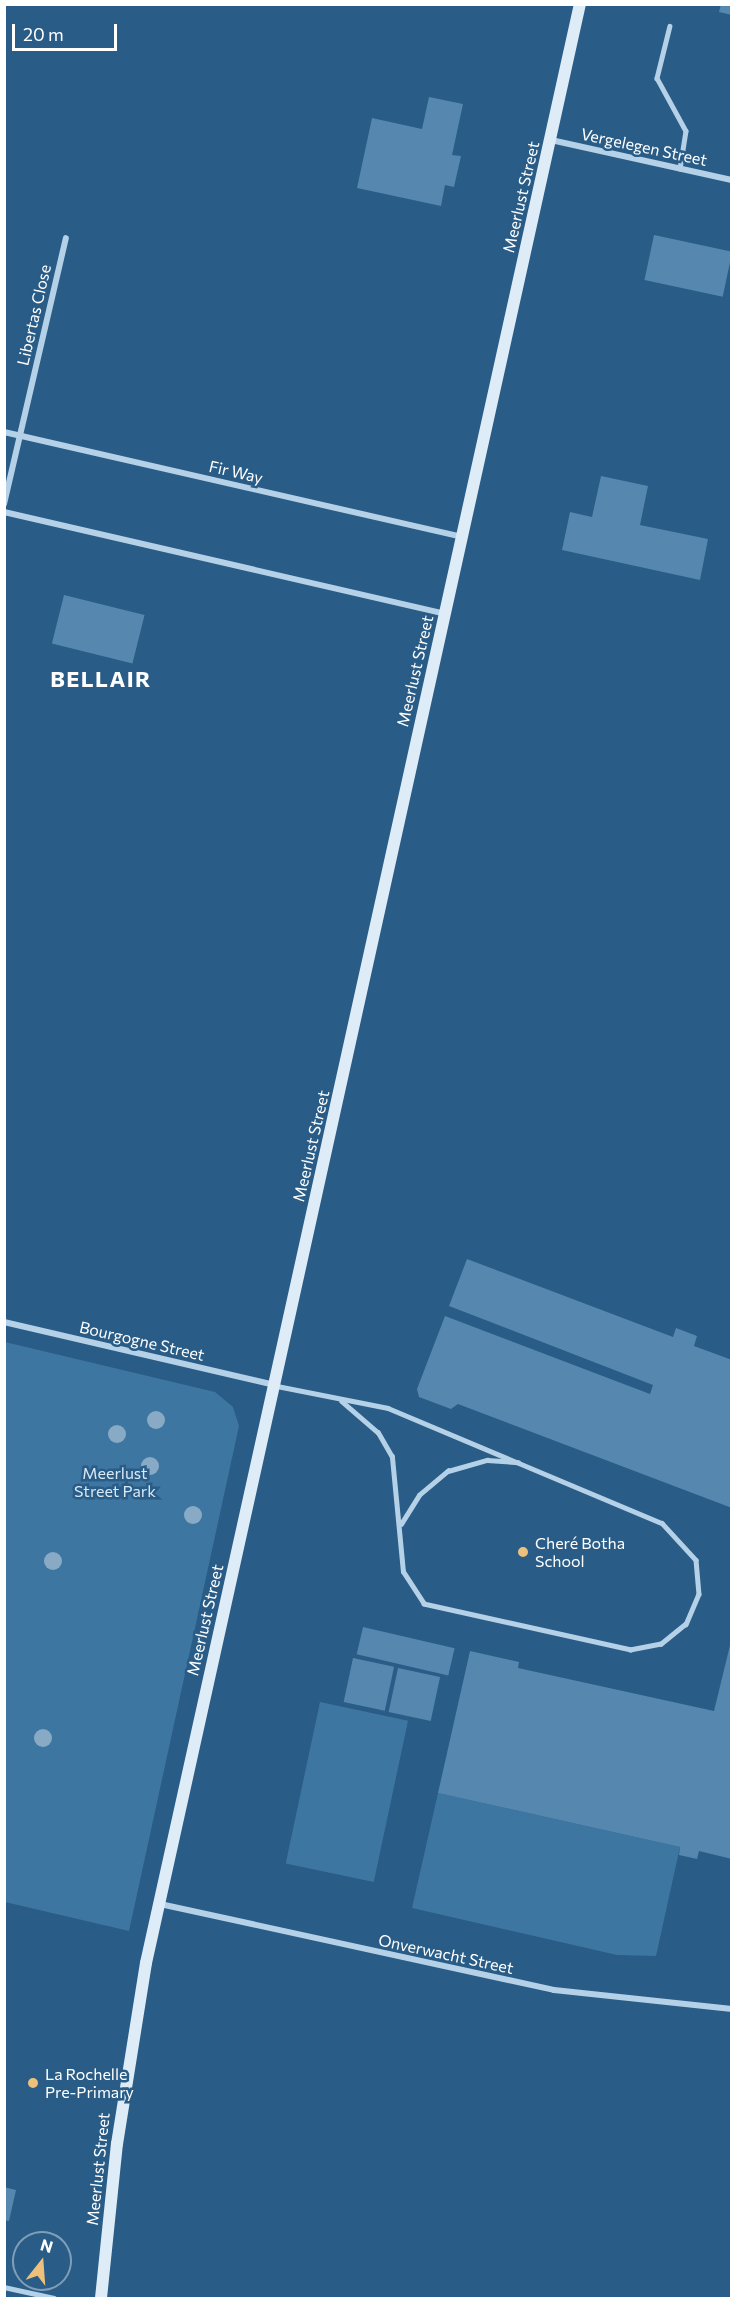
<!DOCTYPE html>
<meta charset="utf-8">
<style>
body{margin:0}
#map{position:relative;width:736px;height:2303px;overflow:hidden;background:#295c86;font-family:Commissioner,sans-serif}
div>[style]{position:absolute}
[style*='--x']{left:calc(var(--x)*1px);top:calc(var(--y)*1px);width:calc(var(--w)*1px);rotate:calc(var(--a)*1deg)}
.green>*{inset:0;background:#3e76a2;transform-origin:0 0}
.building>*{inset:0;background:#5687af;transform-origin:0 0}
.lane>*{height:4.5px;margin:-2.25px;padding:0 2.25px;transform-origin:2.25px;border-radius:2.25px;background:#b5d1e8}
.street>*{height:6px;margin:-3px;padding:0 3px;transform-origin:3px;border-radius:3px;background:#b5d1e8}
.secondary>*{height:12px;margin:-6px;padding:0 6px;transform-origin:6px;border-radius:6px;background:#deecf7}
.trees>*{width:18px;height:18px;margin:-9px;border-radius:50%;background:#89aac4}
.dots>*{width:16px;height:16px;translate:-50% -50%;box-sizing:border-box;border:3px solid #295c86;border-radius:50%}
span{translate:-50% -50%;white-space:nowrap;text-align:center;line-height:1.15;-webkit-text-stroke:5px #295c86;paint-order:stroke}
.street-label{font-size:16px;color:#fff}
.park-label{font-size:16px;color:#d8e9f6}
.poi-label{font-size:16px;color:#fff}
.left{translate:0 -50%;text-align:left}
.district-label{font-size:22px;color:#fff;font-weight:700;letter-spacing:1.5px}
.frame{position:absolute;inset:0;border:6px solid #fff;pointer-events:none}
.north{position:absolute;left:12px;top:2231px;width:60px;height:60px;box-sizing:border-box;background:#295c86;border:2px solid #7f9db6;border-radius:50%;rotate:17deg;font-size:16px;font-weight:700;line-height:24px;text-align:center;color:#fff}
.north::after{content:'';display:block;margin:auto;width:21px;height:27px;background:#eec07c;clip-path:polygon(50% 0,100% 100%,50% 72%,0 100%)}
.scale{position:absolute;left:12px;top:24px;width:105px;height:27px;box-sizing:border-box;border:3px solid #fff;border-top:0;padding-left:8px;font-size:18px;line-height:21px;white-space:nowrap;color:#fff;-webkit-text-stroke:4px #295c86;paint-order:stroke}
</style>
<div id="map">
<div class="green">
<i style="clip-path:polygon(5px 1342px,215px 1392px,233px 1407px,239px 1426px,129px 1931px,5px 1902px)"></i>
<i style="left:320px;top:1702px;width:90px;height:165px;rotate:12deg"></i>
<i style="clip-path:polygon(438px 1793px,680px 1847px,656px 1956px,617px 1955px,412px 1908px)"></i>
</div>
<div class="building">
<i style="clip-path:polygon(721px 4px,732px 4px,732px 15px,719px 12px)"></i>
<i style="clip-path:polygon(429px 97px,463px 104px,452px 155px,461px 156px,454px 187px,445px 185px,441px 206px,357px 188px,372px 118px,422px 129px)"></i>
<i style="left:654px;top:235px;width:80px;height:46px;rotate:12deg"></i>
<i style="clip-path:polygon(601px 476px,648px 486px,640px 525px,708px 539px,700px 580px,562px 550px,570px 512px,592px 517px)"></i>
<i style="left:64px;top:595px;width:83px;height:50px;rotate:14deg"></i>
<i style="clip-path:polygon(467px 1259px,673px 1337px,676px 1328px,697px 1336px,694px 1346px,732px 1360px,732px 1508px,458px 1404px,451px 1409px,419px 1397px,417px 1389px,445px 1316px,650px 1394px,653px 1385px,449px 1306px)"></i>
<i style="left:363px;top:1627px;width:94px;height:28px;rotate:13deg"></i>
<i style="clip-path:polygon(732px 1637px,732px 1859px,699px 1851px,697px 1859px,679px 1855px,680px 1847px,438px 1793px,470px 1651px,519px 1662px,518px 1668px,714px 1711px)"></i>
<i style="left:353px;top:1658px;width:42px;height:45px;rotate:12deg"></i>
<i style="left:398px;top:1668px;width:43px;height:45px;rotate:12deg"></i>
<i style="clip-path:polygon(4px 2187px,16px 2190px,9px 2221px,4px 2220px)"></i>
</div>
<div class="lane">
<i style="--x:670;--y:26;--w:54;--a:104"></i>
<i style="--x:657;--y:78;--w:60;--a:61.3"></i>
<i style="--x:686;--y:131;--w:38;--a:99"></i>
<i style="--x:277;--y:1386;--w:113;--a:11.2"></i>
<i style="--x:388;--y:1408;--w:297;--a:22.8"></i>
<i style="--x:662;--y:1523;--w:50;--a:47.4"></i>
<i style="--x:696;--y:1560;--w:34;--a:85"></i>
<i style="--x:699;--y:1594;--w:33;--a:113"></i>
<i style="--x:686;--y:1624;--w:32;--a:141"></i>
<i style="--x:661;--y:1644;--w:31;--a:169"></i>
<i style="--x:631;--y:1650;--w:212;--a:-167.5"></i>
<i style="--x:424;--y:1604;--w:38;--a:-123"></i>
<i style="--x:403;--y:1572;--w:116;--a:-95.5"></i>
<i style="--x:392;--y:1457;--w:28;--a:-120"></i>
<i style="--x:378;--y:1433;--w:48;--a:-139.3"></i>
<i style="--x:401;--y:1524;--w:34;--a:-58"></i>
<i style="--x:419;--y:1495;--w:38;--a:-40"></i>
<i style="--x:448;--y:1471;--w:41;--a:-15.8"></i>
<i style="--x:487;--y:1460;--w:31;--a:4"></i>
<i style="--x:4;--y:2287;--w:51;--a:12.4"></i>
</div>
<div class="street">
<i style="--x:551;--y:140;--w:185;--a:12.5"></i>
<i style="--x:4;--y:432;--w:470;--a:12.9"></i>
<i style="--x:4;--y:504;--w:273;--a:-76.9"></i>
<i style="--x:4;--y:512;--w:453;--a:13"></i>
<i style="--x:4;--y:1322;--w:277;--a:13.1"></i>
<i style="--x:160;--y:1904;--w:403;--a:12.3"></i>
<i style="--x:554;--y:1990;--w:179;--a:6.1"></i>
</div>
<div class="secondary">
<i style="--x:101;--y:2298;--w:155;--a:-84.1"></i>
<i style="--x:117;--y:2144;--w:183;--a:-80.9"></i>
<i style="--x:146;--y:1963;--w:2006;--a:-77.51"></i>
</div>
<div class="trees">
<i style="left:156px;top:1420px"></i>
<i style="left:117px;top:1434px"></i>
<i style="left:150px;top:1466px"></i>
<i style="left:193px;top:1515px"></i>
<i style="left:53px;top:1561px"></i>
<i style="left:43px;top:1738px"></i>
</div>
<div class="dots">
<i style="left:523px;top:1552px;background:#eec07c"></i>
<i style="left:33px;top:2083px;background:#eec07c"></i>
</div>
<div class="street-label">
<span style="left:644px;top:147px;rotate:12deg">Vergelegen Street</span>
<span style="left:521px;top:197px;rotate:-77deg">Meerlust Street</span>
<span style="left:34px;top:315px;rotate:-77deg">Libertas Close</span>
<span style="left:236px;top:472px;rotate:13deg">Fir Way</span>
<span style="left:415px;top:671px;rotate:-77deg">Meerlust Street</span>
<span style="left:311px;top:1146px;rotate:-77deg">Meerlust Street</span>
<span style="left:142px;top:1341px;rotate:13deg">Bourgogne Street</span>
<span style="left:205px;top:1620px;rotate:-77deg">Meerlust Street</span>
<span style="left:446px;top:1954px;rotate:12deg">Onverwacht Street</span>
<span style="left:98px;top:2169px;rotate:-84deg">Meerlust Street</span>
</div>
<div class="park-label">
<span style="left:115px;top:1482px">Meerlust<br>Street Park</span>
</div>
<div class="poi-label">
<span class="left" style="left:535px;top:1552px">Cheré Botha<br>School</span>
<span class="left" style="left:45px;top:2083px">La Rochelle<br>Pre-Primary</span>
</div>
<div class="district-label">
<span style="left:101px;top:679px">BELLAIR</span>
</div>
<div class="frame"></div>
<div class="north">N</div>
<div class="scale">20 m</div>
</div>
